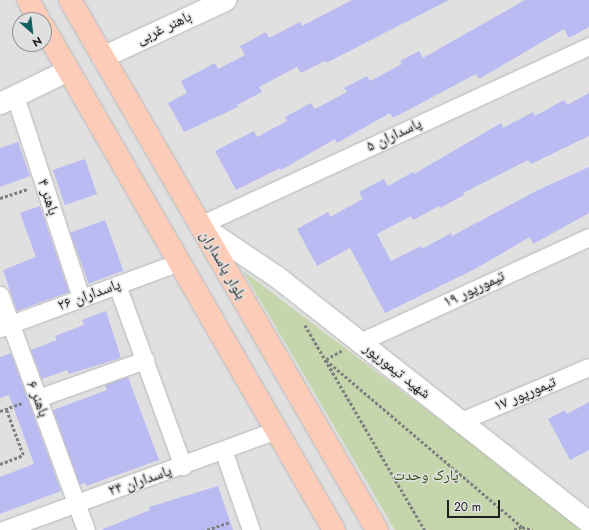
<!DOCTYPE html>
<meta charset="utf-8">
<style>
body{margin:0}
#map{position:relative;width:589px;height:530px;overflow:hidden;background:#e0e0e1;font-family:Jost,"Noto Naskh Arabic",sans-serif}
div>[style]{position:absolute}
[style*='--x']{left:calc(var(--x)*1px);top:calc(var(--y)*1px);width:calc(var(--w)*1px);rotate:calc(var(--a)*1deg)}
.green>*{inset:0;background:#c5d6ac}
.building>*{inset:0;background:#bbbbf3;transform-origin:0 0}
.path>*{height:2.5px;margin-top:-1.25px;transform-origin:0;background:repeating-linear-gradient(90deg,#808081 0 3px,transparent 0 5px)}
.roads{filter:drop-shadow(0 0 1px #b8b8b9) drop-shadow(0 0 1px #b8b8b9)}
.minor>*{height:17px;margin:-8.5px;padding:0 8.5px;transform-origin:8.5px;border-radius:8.5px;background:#fff}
.tertiary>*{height:21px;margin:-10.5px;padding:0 10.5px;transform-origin:10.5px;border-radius:10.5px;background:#fff}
.primary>*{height:22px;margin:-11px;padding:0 11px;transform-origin:11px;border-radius:11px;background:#fdccb8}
span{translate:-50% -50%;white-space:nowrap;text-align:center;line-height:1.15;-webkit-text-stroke:3px #e0e0e1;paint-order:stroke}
.street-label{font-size:15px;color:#1f1f1f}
.park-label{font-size:15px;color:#374a0e}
.north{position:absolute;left:12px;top:12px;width:40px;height:40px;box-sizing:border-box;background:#e0e0e1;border:1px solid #939393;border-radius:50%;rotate:152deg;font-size:11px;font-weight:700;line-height:16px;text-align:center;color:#1f1f1f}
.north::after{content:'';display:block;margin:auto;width:14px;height:18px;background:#106165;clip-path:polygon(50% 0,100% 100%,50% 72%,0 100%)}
.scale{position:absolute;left:447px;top:500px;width:53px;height:18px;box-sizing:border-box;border:2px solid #1f1f1f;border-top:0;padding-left:5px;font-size:12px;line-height:14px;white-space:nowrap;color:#1f1f1f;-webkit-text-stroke:3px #e0e0e1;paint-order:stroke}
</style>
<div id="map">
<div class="green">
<i style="clip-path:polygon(243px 271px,579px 525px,581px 530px,395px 530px)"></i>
</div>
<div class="building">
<i style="clip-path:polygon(352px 0,449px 0,326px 63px,325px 61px,301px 73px,297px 67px,259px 87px,262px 92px,237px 105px,238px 107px,184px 132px,168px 103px,187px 93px,181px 81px,215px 63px,218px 69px,245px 55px,240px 46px,266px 32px,269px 38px,300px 22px,302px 26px)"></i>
<i style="clip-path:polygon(525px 0,589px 0,589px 27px,569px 38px,564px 29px,479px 79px,476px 74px,393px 118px,390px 113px,337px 143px,335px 139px,281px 170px,280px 168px,236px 190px,215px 151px,254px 131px,257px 137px,287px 121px,285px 117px,311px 103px,315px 109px,347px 92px,344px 88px,367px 76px,370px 81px,402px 64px,400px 61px,419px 51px,423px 58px)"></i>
<i style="clip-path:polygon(589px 93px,589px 136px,531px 164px,528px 160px,463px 193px,464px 195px,440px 208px,439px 206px,413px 220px,411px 216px,377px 234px,391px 261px,421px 246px,422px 249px,451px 233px,452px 236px,538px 190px,589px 167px,589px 213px,533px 244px,530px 237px,475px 269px,385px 313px,350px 248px,317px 266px,297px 229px,328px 212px,330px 217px,363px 199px,359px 192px,384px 179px,388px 186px,413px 172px,414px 174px,501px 123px,503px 128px,533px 112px,535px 116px,564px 100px,567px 105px)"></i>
<i style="clip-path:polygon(18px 142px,30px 176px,0 187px,0 148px)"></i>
<i style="left:85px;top:159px;width:37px;height:34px;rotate:71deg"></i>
<i style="clip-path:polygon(40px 206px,69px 292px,17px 311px,3px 270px,36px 257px,20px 213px)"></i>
<i style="left:105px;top:220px;width:54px;height:37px;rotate:70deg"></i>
<i style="clip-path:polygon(106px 311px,121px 358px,69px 374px,67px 370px,42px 379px,31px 350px,57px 340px,55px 336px,84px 325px,82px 320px)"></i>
<i style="clip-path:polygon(11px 353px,61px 491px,0 514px,0 477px,34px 464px,9px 395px,0 398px,0 357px)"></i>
<i style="clip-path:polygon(128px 377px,159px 460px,86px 486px,85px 483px,80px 485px,53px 410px,107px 390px,105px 385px)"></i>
<i style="clip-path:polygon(589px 402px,589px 450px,570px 460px,548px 419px,565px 410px,567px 414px)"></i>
<i style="clip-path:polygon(218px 486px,233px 530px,101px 530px,150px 510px,149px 507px)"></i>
</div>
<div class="path">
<i style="--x:0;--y:198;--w:29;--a:-18"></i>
<i style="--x:305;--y:325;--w:238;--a:59.7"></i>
<i style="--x:342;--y:351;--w:18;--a:151"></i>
<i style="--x:326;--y:360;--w:257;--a:40.4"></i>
<i style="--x:522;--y:527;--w:11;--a:15"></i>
<i style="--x:0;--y:411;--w:23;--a:-20"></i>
<i style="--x:0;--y:464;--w:25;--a:-21"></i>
<i style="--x:23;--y:455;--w:49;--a:-110.3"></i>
<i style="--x:207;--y:530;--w:24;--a:-19"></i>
<i style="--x:514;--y:530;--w:8;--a:-23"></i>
</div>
<div class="roads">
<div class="minor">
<i style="--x:15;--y:96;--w:213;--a:71.9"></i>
<i style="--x:200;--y:225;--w:428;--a:-24.7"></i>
<i style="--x:117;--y:285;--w:193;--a:70"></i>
<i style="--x:0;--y:295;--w:250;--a:69.9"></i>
<i style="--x:0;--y:328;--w:191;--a:-20.2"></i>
<i style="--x:360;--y:342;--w:252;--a:-24.6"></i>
<i style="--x:38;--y:398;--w:114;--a:-19.6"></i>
<i style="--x:461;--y:421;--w:139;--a:-22.9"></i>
<i style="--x:223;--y:450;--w:85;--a:70.7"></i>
<i style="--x:3;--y:530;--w:291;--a:-20.1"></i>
</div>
<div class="tertiary">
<i style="--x:102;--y:57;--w:136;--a:-24.9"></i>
<i style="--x:0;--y:103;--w:76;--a:-25.9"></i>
<i style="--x:200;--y:225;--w:92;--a:33.9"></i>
<i style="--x:276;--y:276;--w:398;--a:38.2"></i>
</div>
<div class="primary">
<i style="--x:28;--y:0;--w:23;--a:61"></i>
<i style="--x:70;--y:0;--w:612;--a:59.92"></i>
<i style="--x:44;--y:28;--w:580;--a:59.99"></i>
</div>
</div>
<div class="street-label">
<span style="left:164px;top:28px;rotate:-25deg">باهنر غربی</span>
<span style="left:394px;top:135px;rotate:-25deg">پاسداران ۵</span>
<span style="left:48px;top:197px;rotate:72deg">باهنر ۴</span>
<span style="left:223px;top:265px;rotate:60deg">بلوار پاسداران</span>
<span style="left:474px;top:289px;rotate:-25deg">تیمورپور ۱۹</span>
<span style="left:89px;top:295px;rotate:-20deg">پاسداران ۲۶</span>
<span style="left:397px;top:371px;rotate:38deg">شهید تیمورپور</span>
<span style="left:525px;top:394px;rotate:-23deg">تیمورپور ۱۷</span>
<span style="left:38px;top:399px;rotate:70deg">باهنر ۶</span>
<span style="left:140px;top:481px;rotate:-19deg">پاسداران ۲۴</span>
</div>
<div class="park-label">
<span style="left:426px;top:476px">پارک وحدت</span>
</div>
<div class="north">N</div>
<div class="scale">20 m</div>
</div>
